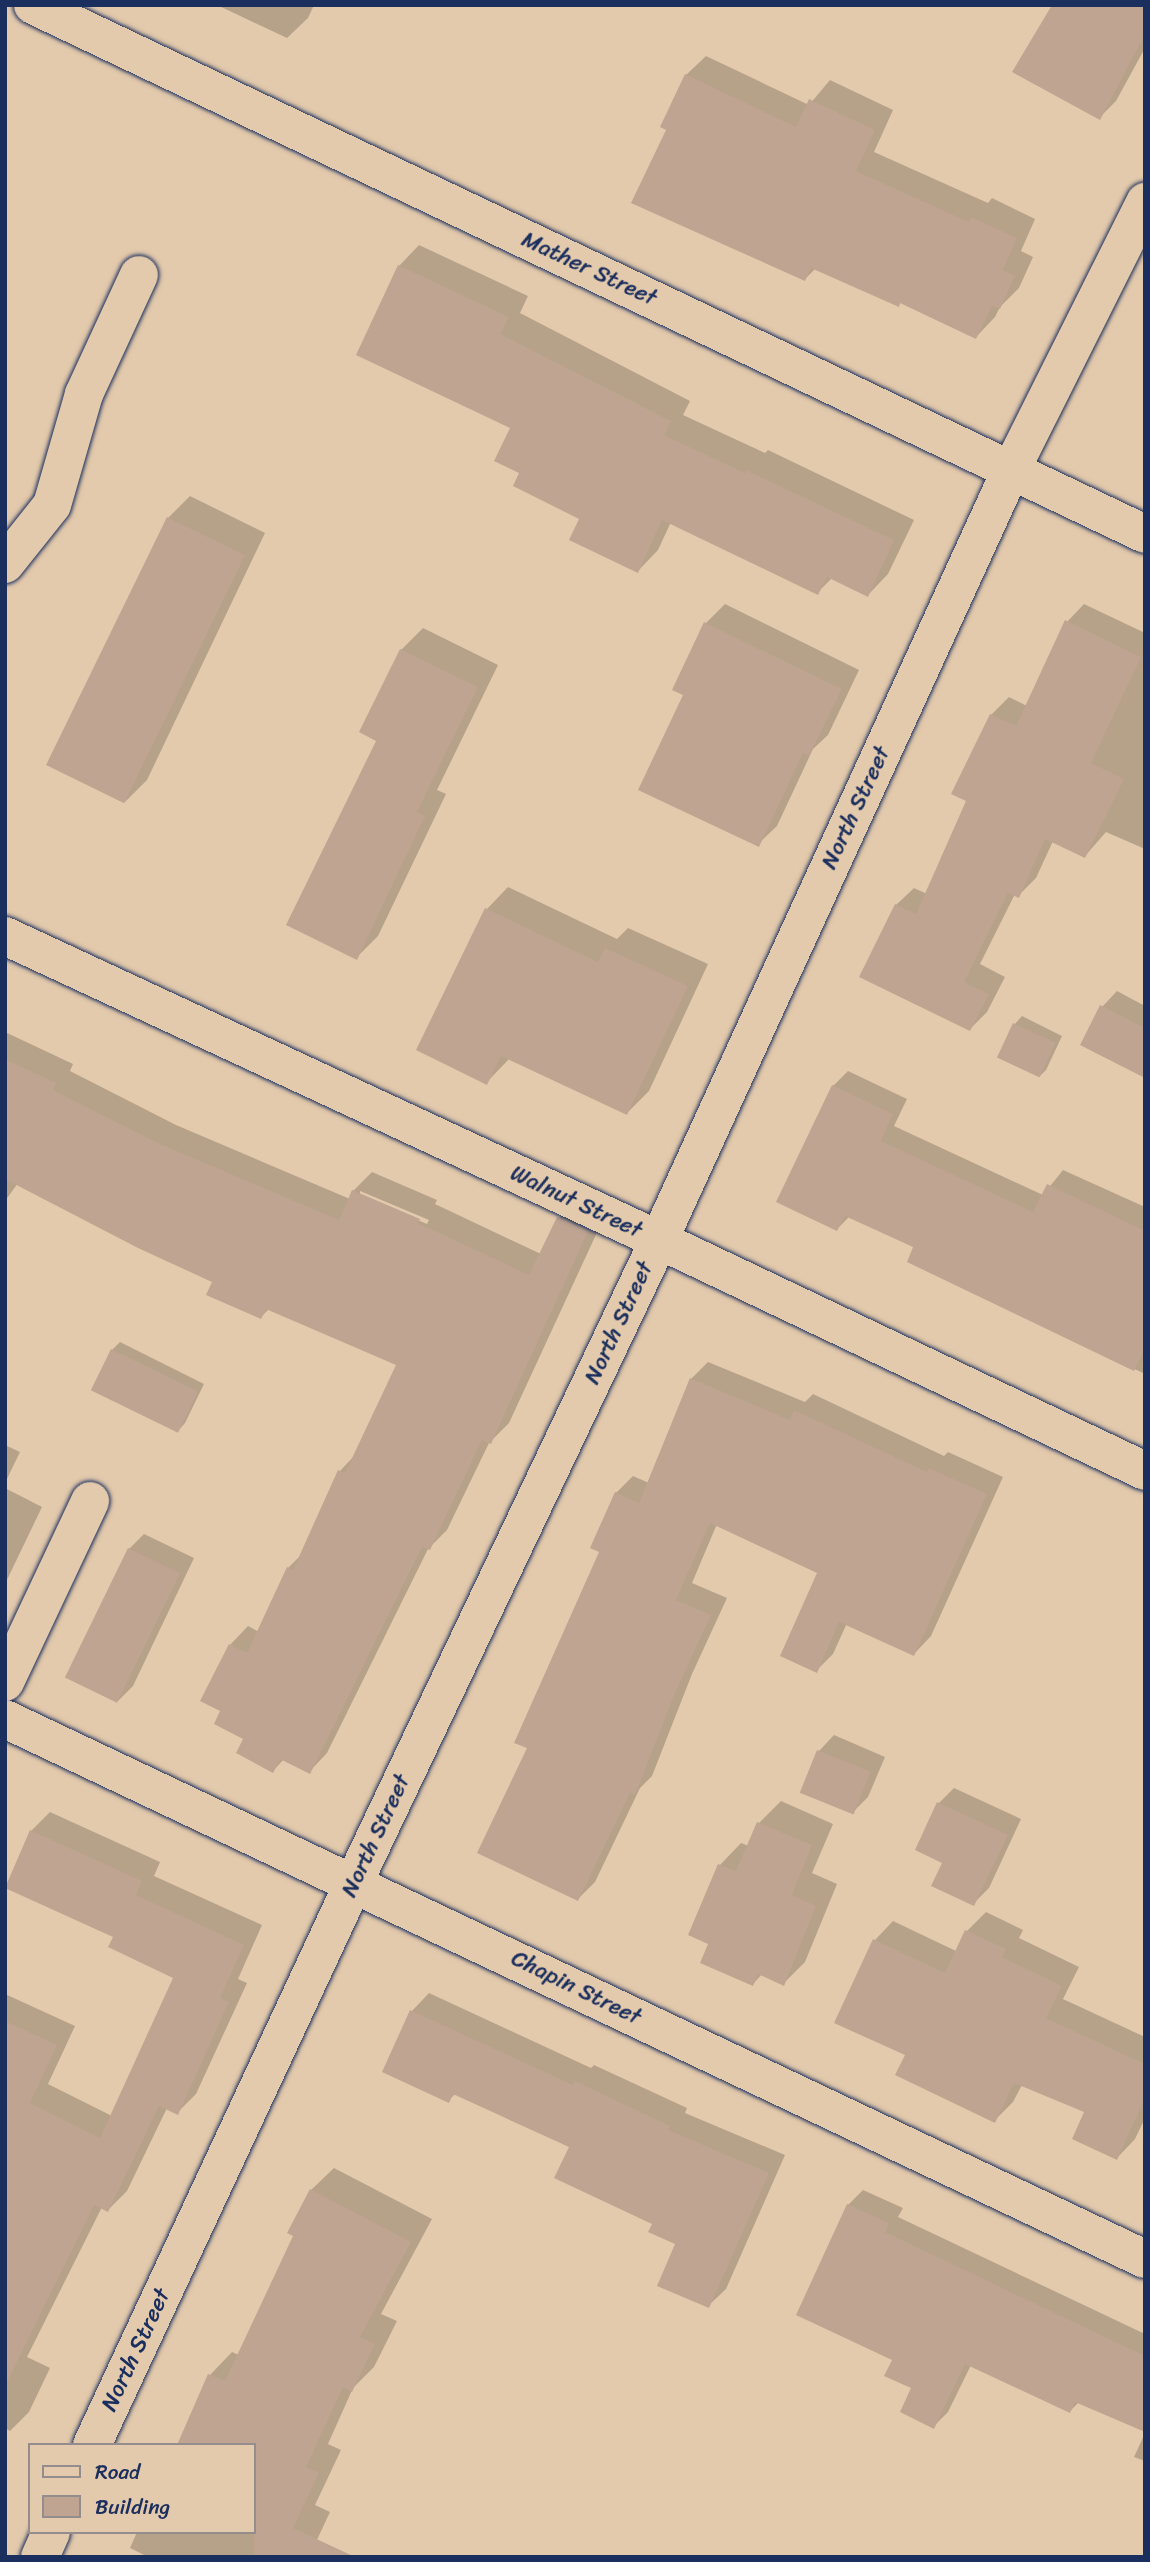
<!DOCTYPE html>
<style>
body{margin:0}
#map{position:relative;width:1150px;height:2562px;overflow:hidden;background:#e4caac;font-family:Sriracha,sans-serif}
div>[style]{position:absolute}
[style*='--x']{left:calc(var(--x)*1px);top:calc(var(--y)*1px);width:calc(var(--w)*1px);rotate:calc(var(--a)*1deg)}
.shadow>*{inset:0;background:#0003}
.building>*{inset:0;background:#bea491;transform-origin:0 0}
.roads{filter:drop-shadow(0 0 2px #1b2f5e) drop-shadow(0 0 2px #1b2f5e)}
.minor>*{height:38px;margin:-19px;padding:0 19px;transform-origin:19px;border-radius:19px;background:#e4caac}
span{translate:-50% -50%;white-space:nowrap;text-align:center;line-height:1.15;-webkit-text-stroke:5px #e4caac;paint-order:stroke}
.street-label{font-size:23px;color:#1b2f5e}
.frame{position:absolute;inset:0;border:7px solid #1b2f5e;pointer-events:none}
.legend{position:absolute;left:28px;top:2443px;width:228px;height:91px;box-sizing:border-box;background:#e4caac;border:2px solid #948c8d;margin:0;padding:9px 12px;list-style:none;font-size:21px;color:#1b2f5e}
.legend li{display:flex;align-items:center;gap:14px;height:35px}
.legend b{width:35px;border:2px solid #948c8d}
</style>
<div id="map">
<div class="shadow">
<i style="clip-path:polygon(217px 5px,314px 5px,308px 18px,287px 38px)"></i>
<i style="clip-path:polygon(1145px 5px,1145px 48px,1116px 101px,1099px 118px)"></i>
<i style="clip-path:polygon(706px 56px,809px 105px,830px 80px,893px 110px,874px 152px,988px 203px,992px 198px,1035px 219px,1021px 251px,1033px 257px,1019px 288px,1000px 307px,995px 317px,976px 337px,901px 302px,899px 305px,816px 268px,805px 279px,668px 129px,686px 75px)"></i>
<i style="clip-path:polygon(419px 245px,528px 296px,520px 313px,690px 401px,683px 415px,765px 453px,768px 450px,914px 520px,888px 574px,868px 595px,832px 578px,817px 593px,671px 522px,658px 550px,638px 571px,581px 518px,521px 472px,512px 427px,399px 266px)"></i>
<i style="clip-path:polygon(190px 496px,265px 533px,147px 780px,125px 802px,168px 518px)"></i>
<i style="clip-path:polygon(725px 604px,859px 670px,828px 735px,813px 749px,777px 826px,758px 844px,685px 694px,674px 689px,706px 623px)"></i>
<i style="clip-path:polygon(1084px 604px,1145px 633px,1145px 849px,1106px 832px,1085px 856px,1053px 841px,1036px 878px,1018px 896px,1015px 894px,980px 964px,1005px 977px,987px 1012px,970px 1029px,896px 905px,914px 888px,927px 894px,969px 800px,991px 715px,1009px 697px,1027px 706px,1067px 622px)"></i>
<i style="clip-path:polygon(423px 628px,498px 665px,437px 790px,446px 794px,378px 936px,356px 958px,379px 740px,401px 650px)"></i>
<i style="clip-path:polygon(508px 887px,617px 939px,628px 928px,708px 964px,649px 1091px,627px 1113px,510px 1058px,486px 1083px,487px 909px)"></i>
<i style="clip-path:polygon(1117px 991px,1145px 1006px,1145px 1076px,1102px 1007px)"></i>
<i style="clip-path:polygon(1022px 1016px,1062px 1036px,1046px 1070px,1039px 1077px,999px 1058px,1015px 1024px)"></i>
<i style="clip-path:polygon(evenodd,5px 1032px,73px 1064px,70px 1071px,176px 1125px,350px 1199px,353px 1191px,372px 1172px,437px 1200px,435px 1204px,541px 1254px,559px 1218px,577px 1200px,606px 1213px,509px 1423px,489px 1443px,447px 1530px,428px 1549px,327px 1753px,309px 1772px,284px 1759px,273px 1771px,223px 1711px,230px 1645px,248px 1626px,259px 1632px,288px 1568px,303px 1553px,340px 1471px,355px 1455px,398px 1364px,269px 1309px,261px 1317px,214px 1281px,18px 1183px,5px 1201px,5px 1032px,360px 1191px,429px 1220px,427px 1224px,360px 1195px,360px 1191px)"></i>
<i style="clip-path:polygon(848px 1071px,907px 1099px,894px 1126px,1043px 1195px,1063px 1170px,1145px 1207px,1145px 1374px,909px 1261px,915px 1247px,850px 1216px,837px 1229px,833px 1086px)"></i>
<i style="clip-path:polygon(120px 1342px,204px 1384px,185px 1423px,178px 1431px,94px 1390px,112px 1350px)"></i>
<i style="clip-path:polygon(708px 1362px,805px 1402px,813px 1394px,944px 1456px,948px 1452px,1003px 1477px,931px 1636px,914px 1654px,847px 1623px,833px 1654px,816px 1671px,819px 1572px,717px 1524px,692px 1583px,727px 1598px,692px 1674px,652px 1776px,640px 1788px,595px 1882px,578px 1899px,529px 1748px,601px 1551px,616px 1493px,633px 1476px,649px 1483px,691px 1379px)"></i>
<i style="clip-path:polygon(5px 1445px,20px 1452px,5px 1483px)"></i>
<i style="clip-path:polygon(5px 1488px,42px 1507px,5px 1584px)"></i>
<i style="clip-path:polygon(144px 1534px,194px 1558px,133px 1686px,118px 1701px,129px 1549px)"></i>
<i style="clip-path:polygon(834px 1735px,885px 1757px,868px 1797px,853px 1812px,802px 1791px,819px 1751px)"></i>
<i style="clip-path:polygon(954px 1788px,1021px 1819px,989px 1888px,974px 1903px,944px 1862px,939px 1803px)"></i>
<i style="clip-path:polygon(781px 1801px,833px 1824px,812px 1873px,837px 1884px,805px 1962px,783px 1984px,762px 1974px,753px 1984px,711px 1943px,720px 1865px,741px 1843px,749px 1846px,759px 1823px)"></i>
<i style="clip-path:polygon(50px 1812px,160px 1862px,154px 1876px,262px 1925px,238px 1979px,247px 1983px,196px 2094px,177px 2113px,167px 2108px,127px 2191px,108px 2210px,102px 2207px,27px 2357px,50px 2368px,29px 2412px,10px 2431px,5px 2428px,5px 1994px,75px 2026px,48px 2084px,112px 2116px,176px 1977px,116px 1937px,31px 1831px)"></i>
<i style="clip-path:polygon(986px 1912px,1023px 1930px,1019px 1938px,1079px 1967px,1063px 1999px,1145px 2037px,1145px 2118px,1135px 2139px,1117px 2158px,1086px 2111px,1022px 2085px,1013px 2102px,994px 2121px,907px 2055px,875px 1940px,893px 1921px,956px 1951px,967px 1931px)"></i>
<i style="clip-path:polygon(429px 1993px,591px 2068px,594px 2065px,687px 2108px,685px 2113px,785px 2155px,726px 2289px,708px 2306px,678px 2243px,571px 2146px,456px 2093px,449px 2100px,384px 2071px,412px 2011px)"></i>
<i style="clip-path:polygon(334px 2168px,432px 2219px,381px 2314px,397px 2321px,374px 2367px,353px 2388px,328px 2444px,341px 2450px,315px 2505px,330px 2512px,309px 2557px,148px 2557px,130px 2548px,137px 2532px,254px 2532px,254px 2445px,178px 2445px,210px 2375px,232px 2352px,239px 2355px,295px 2236px,311px 2190px)"></i>
<i style="clip-path:polygon(863px 2190px,903px 2208px,898px 2217px,1145px 2334px,1145px 2430px,1079px 2402px,1070px 2411px,971px 2365px,948px 2412px,933px 2427px,914px 2388px,894px 2359px,848px 2205px)"></i>
<i style="clip-path:polygon(1145px 2433px,1145px 2461px,1134px 2457px)"></i>
</div>
<div class="building">
<i style="clip-path:polygon(1052px 5px,1145px 5px,1145px 34px,1100px 120px,1012px 72px)"></i>
<i style="clip-path:polygon(685px 74px,796px 127px,809px 99px,875px 130px,856px 171px,969px 222px,971px 217px,1017px 238px,1003px 270px,1015px 276px,1000px 309px,992px 306px,976px 339px,900px 303px,899px 307px,811px 268px,805px 281px,631px 203px,666px 130px,660px 127px)"></i>
<i style="clip-path:polygon(398px 265px,509px 317px,500px 334px,671px 421px,664px 435px,745px 473px,746px 470px,894px 540px,868px 597px,827px 577px,818px 595px,662px 520px,638px 573px,569px 540px,579px 519px,513px 486px,519px 473px,494px 461px,510px 428px,356px 355px)"></i>
<i style="left:167px;top:517px;width:87px;height:276px;rotate:26deg"></i>
<i style="clip-path:polygon(1065px 620px,1141px 657px,1091px 763px,1124px 779px,1085px 858px,1045px 839px,1019px 898px,1008px 893px,964px 982px,989px 994px,970px 1031px,859px 977px,895px 904px,916px 914px,966px 801px,951px 794px,990px 714px,1016px 726px)"></i>
<i style="clip-path:polygon(704px 622px,842px 689px,809px 756px,803px 753px,759px 847px,638px 790px,683px 695px,672px 690px)"></i>
<i style="clip-path:polygon(400px 649px,478px 687px,417px 812px,425px 816px,357px 960px,286px 925px,376px 741px,359px 732px)"></i>
<i style="clip-path:polygon(485px 908px,598px 962px,605px 948px,688px 986px,627px 1115px,501px 1056px,487px 1085px,416px 1050px)"></i>
<i style="clip-path:polygon(1100px 1005px,1145px 1028px,1145px 1078px,1080px 1045px)"></i>
<i style="left:1013px;top:1023px;width:47px;height:38px;rotate:25deg"></i>
<i style="clip-path:polygon(5px 1059px,56px 1083px,53px 1090px,158px 1143px,339px 1220px,352px 1190px,420px 1219px,418px 1223px,529px 1275px,557px 1217px,588px 1231px,491px 1444px,482px 1440px,430px 1550px,422px 1547px,310px 1774px,280px 1759px,273px 1773px,236px 1753px,243px 1739px,214px 1724px,220px 1711px,200px 1701px,229px 1644px,247px 1653px,287px 1567px,293px 1570px,338px 1470px,345px 1473px,396px 1365px,266px 1309px,261px 1319px,206px 1295px,212px 1282px,138px 1248px,5px 1179px)"></i>
<i style="clip-path:polygon(832px 1085px,893px 1114px,881px 1141px,1033px 1212px,1047px 1184px,1145px 1231px,1145px 1349px,1134px 1371px,907px 1262px,913px 1247px,845px 1216px,837px 1231px,776px 1202px)"></i>
<i style="left:111px;top:1349px;width:97px;height:46px;rotate:26deg"></i>
<i style="clip-path:polygon(690px 1378px,790px 1420px,794px 1410px,927px 1472px,929px 1468px,987px 1494px,914px 1656px,839px 1622px,817px 1673px,780px 1656px,817px 1573px,710px 1523px,676px 1600px,711px 1615px,675px 1693px,635px 1795px,630px 1793px,578px 1901px,477px 1853px,527px 1748px,514px 1743px,599px 1552px,590px 1548px,615px 1492px,639px 1503px)"></i>
<i style="left:128px;top:1548px;width:58px;height:144px;rotate:26deg"></i>
<i style="left:817px;top:1750px;width:58px;height:46px;rotate:22deg"></i>
<i style="clip-path:polygon(937px 1802px,1008px 1835px,974px 1906px,931px 1886px,942px 1863px,915px 1850px)"></i>
<i style="clip-path:polygon(757px 1822px,812px 1845px,792px 1895px,816px 1906px,784px 1986px,758px 1974px,753px 1986px,700px 1963px,708px 1944px,688px 1935px,718px 1864px,736px 1871px)"></i>
<i style="clip-path:polygon(30px 1830px,142px 1881px,136px 1895px,244px 1945px,220px 1998px,229px 2002px,178px 2115px,159px 2106px,108px 2212px,94px 2205px,5px 2386px,5px 2021px,57px 2045px,30px 2103px,100px 2138px,173px 1978px,108px 1947px,113px 1937px,5px 1888px)"></i>
<i style="clip-path:polygon(965px 1930px,1006px 1949px,1002px 1957px,1062px 1986px,1046px 2018px,1145px 2064px,1145px 2098px,1117px 2160px,1072px 2139px,1084px 2112px,1014px 2083px,995px 2123px,895px 2075px,905px 2055px,834px 2023px,873px 1939px,945px 1973px)"></i>
<i style="clip-path:polygon(410px 2010px,573px 2085px,575px 2081px,670px 2126px,668px 2130px,769px 2173px,709px 2308px,657px 2286px,675px 2244px,648px 2232px,652px 2224px,554px 2178px,569px 2147px,453px 2094px,449px 2103px,382px 2072px)"></i>
<i style="clip-path:polygon(310px 2189px,411px 2242px,360px 2337px,375px 2344px,352px 2392px,343px 2387px,306px 2467px,319px 2473px,293px 2528px,355px 2557px,254px 2557px,254px 2445px,177px 2445px,208px 2374px,225px 2381px,293px 2236px,287px 2233px)"></i>
<i style="clip-path:polygon(847px 2204px,889px 2223px,885px 2232px,1145px 2356px,1145px 2432px,1075px 2402px,1070px 2413px,965px 2364px,934px 2429px,900px 2412px,911px 2388px,884px 2376px,892px 2360px,796px 2315px)"></i>
</div>
<div class="roads">
<div class="minor">
<i style="--x:33;--y:5;--w:1231;--a:25.44"></i>
<i style="--x:5;--y:564;--w:75;--a:-51.5"></i>
<i style="--x:52;--y:505;--w:116;--a:-73.9"></i>
<i style="--x:84;--y:394;--w:131;--a:-65.2"></i>
<i style="--x:5;--y:936;--w:721;--a:24.93"></i>
<i style="--x:659;--y:1240;--w:538;--a:25.42"></i>
<i style="--x:5;--y:1682;--w:200;--a:-64.8"></i>
<i style="--x:5;--y:1719;--w:1261;--a:25.35"></i>
<i style="--x:92;--y:2445;--w:621;--a:-65.04"></i>
<i style="--x:354;--y:1882;--w:711;--a:-64.59"></i>
<i style="--x:659;--y:1240;--w:847;--a:-65.43"></i>
<i style="--x:1011;--y:470;--w:300;--a:-63.4"></i>
<i style="--x:40;--y:2557;--w:27;--a:-66"></i>
</div>
</div>
<div class="street-label">
<span style="left:589px;top:269px;rotate:25deg">Mather Street</span>
<span style="left:856px;top:808px;rotate:-65deg">North Street</span>
<span style="left:576px;top:1202px;rotate:25deg">Walnut Street</span>
<span style="left:619px;top:1323px;rotate:-65deg">North Street</span>
<span style="left:376px;top:1836px;rotate:-65deg">North Street</span>
<span style="left:576px;top:1988px;rotate:26deg">Chapin Street</span>
<span style="left:136px;top:2350px;rotate:-65deg">North Street</span>
</div>
<div class="frame"></div>
<ul class="legend">
<li><b style="height:9px;background:#e4caac"></b>Road</li>
<li><b style="height:19px;background:#bea491"></b>Building</li>
</ul>
</div>
